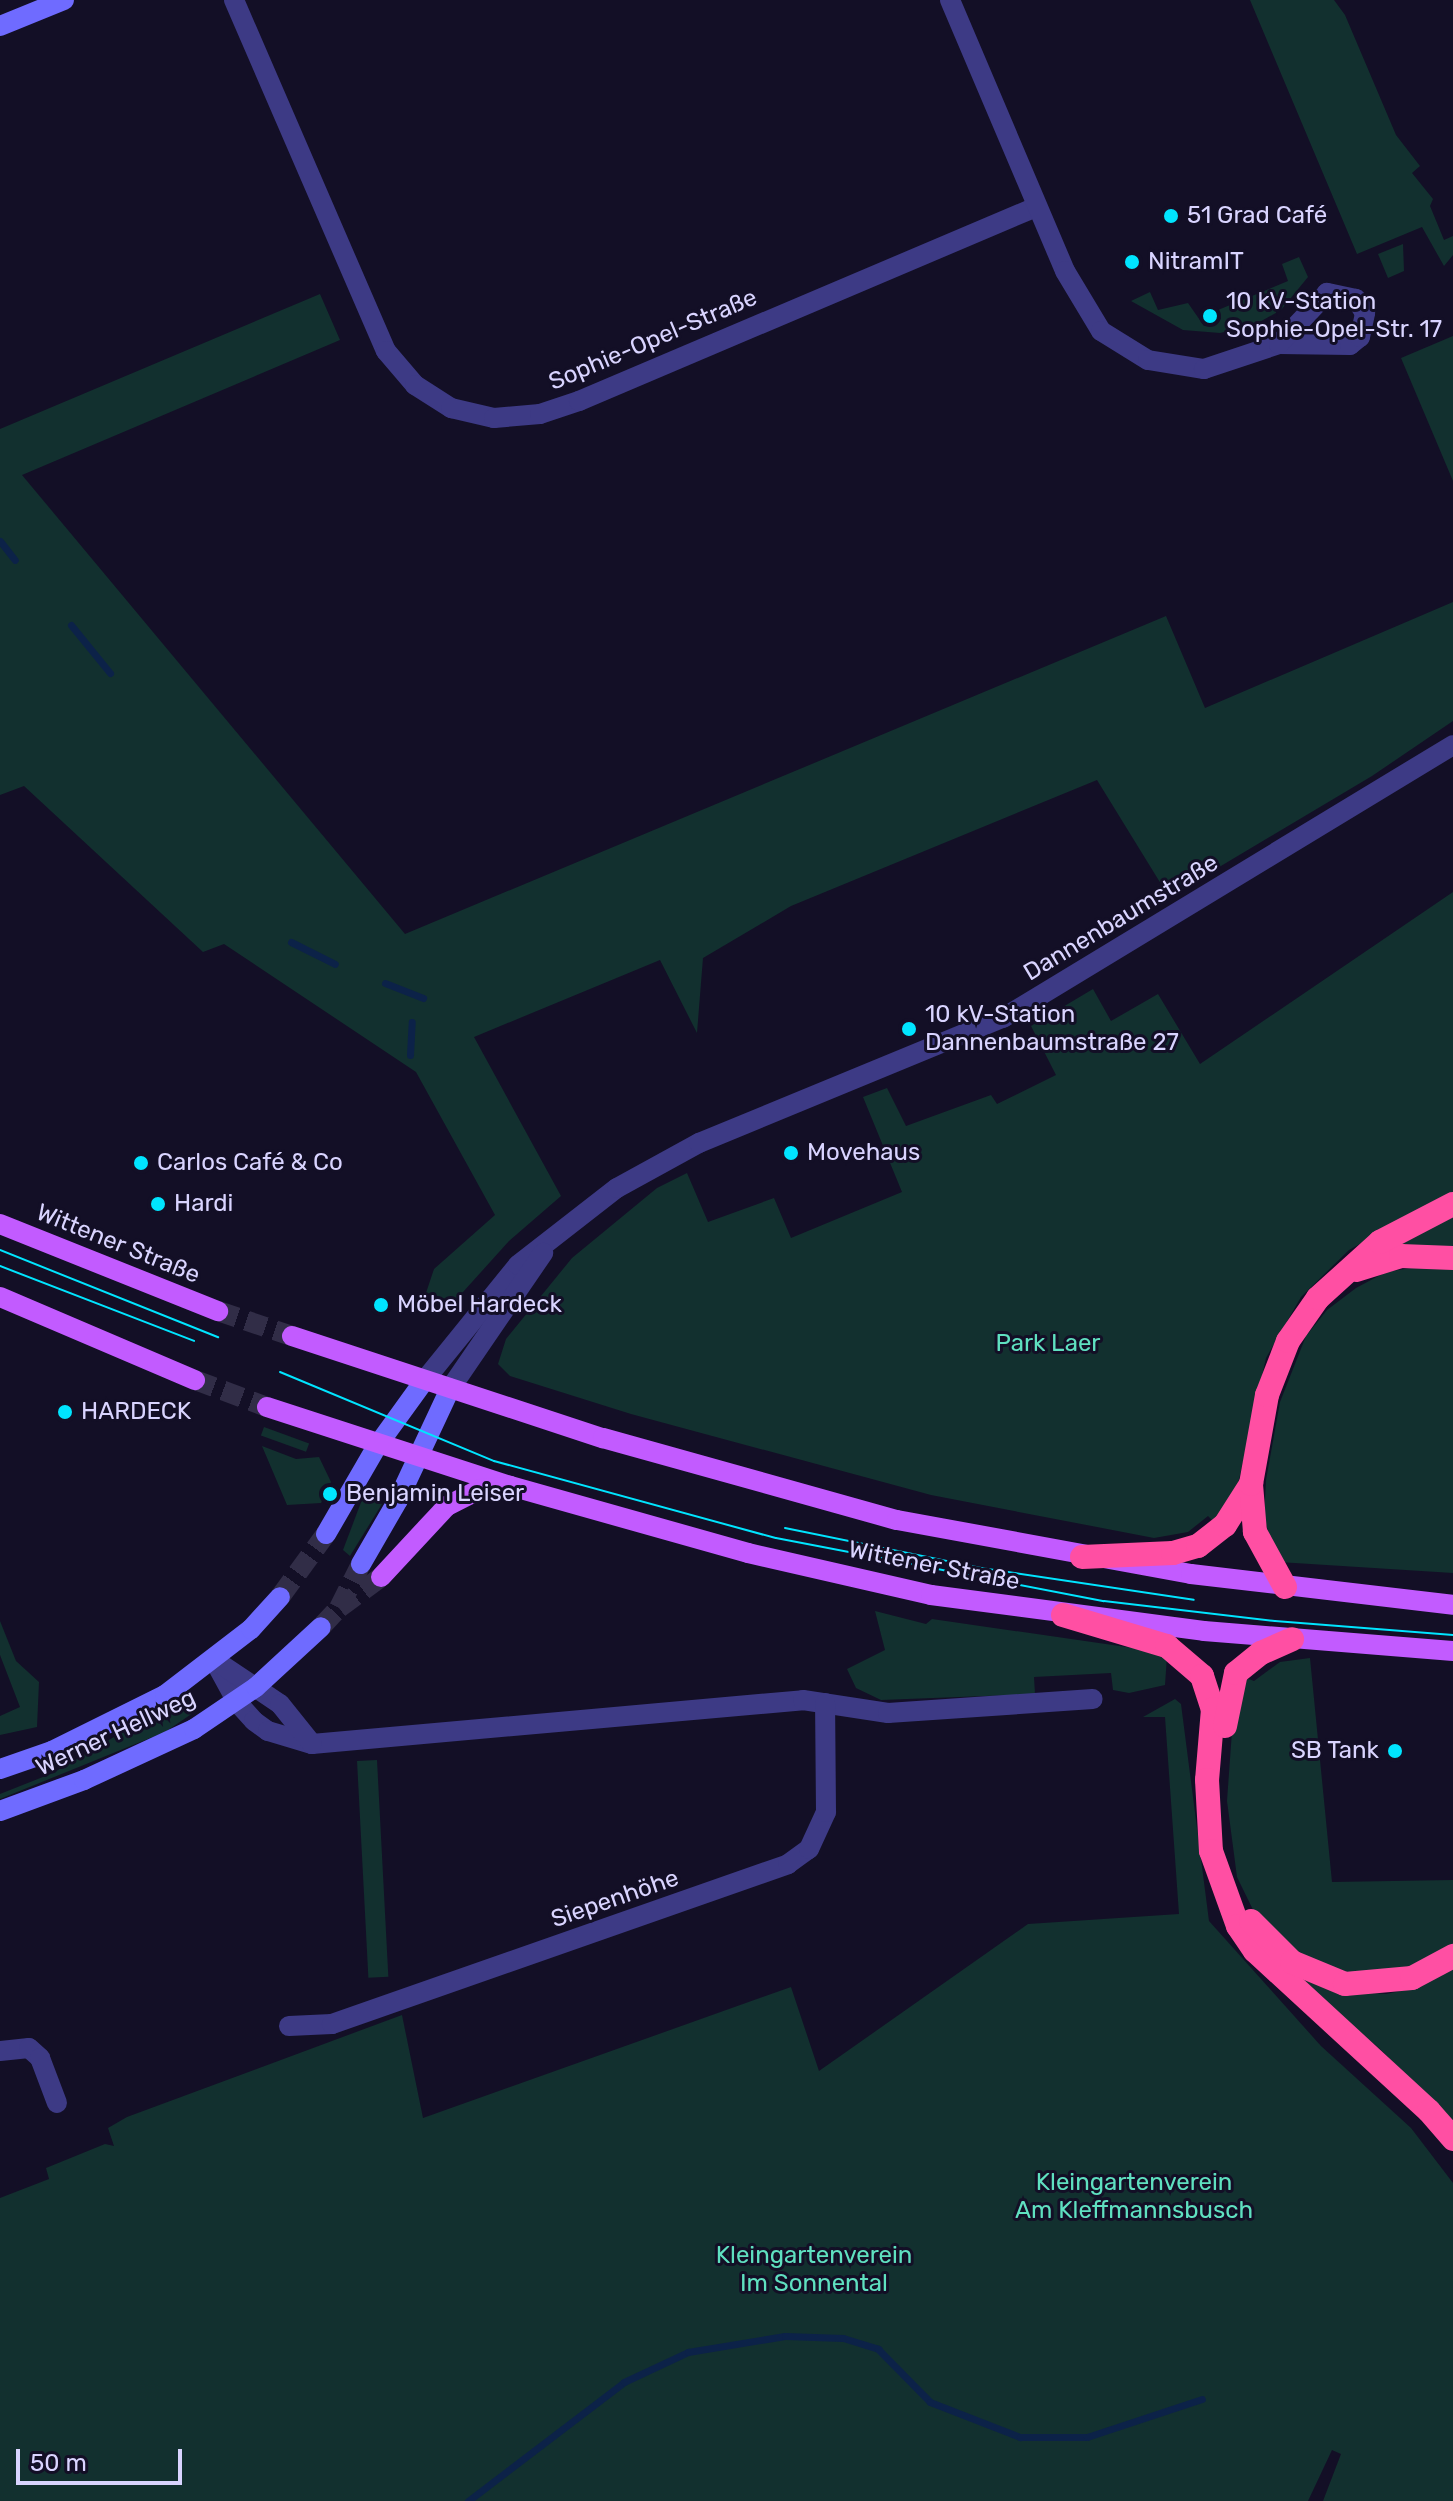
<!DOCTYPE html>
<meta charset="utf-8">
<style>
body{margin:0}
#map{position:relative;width:1453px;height:2501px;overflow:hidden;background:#130f26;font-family:Rubik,sans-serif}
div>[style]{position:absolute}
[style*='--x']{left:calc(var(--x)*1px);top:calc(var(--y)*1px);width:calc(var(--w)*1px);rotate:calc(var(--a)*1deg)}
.green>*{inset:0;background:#12302f;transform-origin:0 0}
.stream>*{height:7px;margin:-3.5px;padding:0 3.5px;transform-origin:3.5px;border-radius:3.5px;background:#0c2248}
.secondary-tunnel>*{height:20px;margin-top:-10px;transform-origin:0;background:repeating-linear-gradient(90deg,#312d47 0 20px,transparent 0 30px)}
.primary-tunnel>*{height:20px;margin-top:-10px;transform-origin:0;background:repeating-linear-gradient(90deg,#312d47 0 20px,transparent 0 30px)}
.street>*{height:20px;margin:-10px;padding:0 10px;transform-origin:10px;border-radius:10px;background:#3d3a85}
.secondary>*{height:20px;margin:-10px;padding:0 10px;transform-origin:10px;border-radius:10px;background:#6f6bff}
.primary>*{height:20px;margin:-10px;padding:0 10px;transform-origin:10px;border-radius:10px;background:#c25bff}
.highway>*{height:24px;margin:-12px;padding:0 12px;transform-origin:12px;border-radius:12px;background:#ff4fa3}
.tram>*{height:2px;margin:-1px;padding:0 1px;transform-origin:1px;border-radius:1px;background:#00e5ff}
.dots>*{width:22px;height:22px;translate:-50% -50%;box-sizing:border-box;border:4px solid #130f26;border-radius:50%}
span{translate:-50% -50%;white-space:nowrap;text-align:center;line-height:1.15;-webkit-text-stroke:6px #130f26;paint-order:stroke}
.poi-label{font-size:24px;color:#d9d4ff}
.left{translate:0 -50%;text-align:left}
.right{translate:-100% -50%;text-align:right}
.street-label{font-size:24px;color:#d9d4ff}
.park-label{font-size:24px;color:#5fe0c0}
.scale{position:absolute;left:16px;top:2449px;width:166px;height:36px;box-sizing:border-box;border:4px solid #d9d4ff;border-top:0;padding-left:10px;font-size:24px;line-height:28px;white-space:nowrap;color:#d9d4ff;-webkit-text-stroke:6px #130f26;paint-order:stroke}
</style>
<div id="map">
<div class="green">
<i style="clip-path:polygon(1250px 0,1334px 0,1345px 15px,1396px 135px,1420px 166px,1412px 173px,1433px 199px,1430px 206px,1444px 240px,1453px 236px,1453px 255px,1444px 266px,1422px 227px,1357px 254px)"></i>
<i style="clip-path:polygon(1403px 244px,1404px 271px,1388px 278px,1378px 254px)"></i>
<i style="clip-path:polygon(1299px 257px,1308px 277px,1281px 310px,1256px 324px,1220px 333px,1183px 330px,1131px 301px,1150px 292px,1158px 310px,1188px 303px,1204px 326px,1221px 319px,1218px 310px,1288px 281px,1282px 264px)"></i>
<i style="clip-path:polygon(320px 294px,340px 340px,22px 475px,405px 934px,1166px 616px,1205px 708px,1453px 602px,1453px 721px,1372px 776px,1169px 897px,1097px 780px,791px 906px,703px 958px,697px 1033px,660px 960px,474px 1037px,561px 1196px,509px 1241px,454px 1302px,431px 1294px,426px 1293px,434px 1269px,495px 1215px,416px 1072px,224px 944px,203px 952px,24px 786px,0 795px,0 429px)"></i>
<i style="clip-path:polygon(1453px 336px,1453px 481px,1401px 358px)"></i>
<i style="clip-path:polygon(1453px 892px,1453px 1192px,1349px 1250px,1301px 1297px,1266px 1358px,1238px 1484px,1215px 1523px,1208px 1516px,1188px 1532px,1154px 1538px,931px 1495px,631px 1414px,510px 1376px,498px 1364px,506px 1339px,572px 1258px,657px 1188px,687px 1173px,708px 1222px,774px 1198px,791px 1238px,902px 1192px,863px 1097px,887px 1088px,906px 1126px,991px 1095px,997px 1104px,1056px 1075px,1031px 1026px,1093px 989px,1111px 1021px,1158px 994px,1200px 1064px)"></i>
<i style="clip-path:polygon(1453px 1215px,1453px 1248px,1396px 1247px)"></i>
<i style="clip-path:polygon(1423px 1266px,1453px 1270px,1453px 1573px,1279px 1562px,1264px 1519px,1266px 1480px,1280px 1402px,1306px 1336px,1327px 1310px,1356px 1288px,1386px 1272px)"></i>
<i style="left:264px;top:1427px;width:48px;height:9px;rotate:20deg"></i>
<i style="clip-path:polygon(262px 1446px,296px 1459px,319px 1457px,331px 1482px,321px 1503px,287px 1505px)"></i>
<i style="clip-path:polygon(363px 1497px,382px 1504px,350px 1556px,343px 1550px)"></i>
<i style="clip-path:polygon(875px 1611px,926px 1624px,932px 1619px,1147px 1650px,1167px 1656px,1165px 1685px,1129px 1693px,1113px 1690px,1111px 1673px,1034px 1677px,1035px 1694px,881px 1700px,856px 1688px,847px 1669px,885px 1650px)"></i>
<i style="clip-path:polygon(0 1621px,16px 1661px,39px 1682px,37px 1727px,0 1735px,0 1716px,20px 1707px,0 1655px)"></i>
<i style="clip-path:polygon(1310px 1658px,1332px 1882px,1453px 1880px,1453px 1946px,1410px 1969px,1348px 1975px,1296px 1956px,1257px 1918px,1237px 1877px,1227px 1801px,1234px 1703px,1246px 1678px,1254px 1681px,1280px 1662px)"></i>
<i style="clip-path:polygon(180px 1698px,194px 1703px,196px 1711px,165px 1732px,0 1799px,0 1794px,53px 1773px)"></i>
<i style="clip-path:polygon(1175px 1699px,1181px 1704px,1209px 1921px,1321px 2046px,1411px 2128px,1453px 2183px,1453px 2501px,1323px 2501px,1341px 2454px,1332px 2450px,1308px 2501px,0 2501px,0 2198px,49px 2179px,46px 2168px,105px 2144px,114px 2146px,108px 2128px,127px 2117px,402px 2015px,423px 2118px,791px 1987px,819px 2071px,1028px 1924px,1179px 1914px,1165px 1717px,1143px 1717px)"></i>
<i style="left:377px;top:1760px;width:217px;height:20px;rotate:87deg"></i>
<i style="clip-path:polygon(1453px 1968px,1453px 2122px,1380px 2049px,1293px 1975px,1344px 1991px,1386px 1994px,1416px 1988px)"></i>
</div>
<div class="stream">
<i style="--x:0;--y:541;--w:24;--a:52"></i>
<i style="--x:71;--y:625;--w:62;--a:50.9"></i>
<i style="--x:291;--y:942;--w:49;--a:26.6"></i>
<i style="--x:385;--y:983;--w:41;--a:21.5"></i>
<i style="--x:410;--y:1055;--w:33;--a:-87"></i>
<i style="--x:468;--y:2501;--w:196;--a:-37.3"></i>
<i style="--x:624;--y:2382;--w:71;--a:-25.1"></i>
<i style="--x:688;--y:2352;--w:98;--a:-9.4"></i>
<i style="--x:785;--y:2336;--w:58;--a:2"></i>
<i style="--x:843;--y:2338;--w:37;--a:17"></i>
<i style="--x:878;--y:2349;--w:74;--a:45.5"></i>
<i style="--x:930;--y:2402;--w:97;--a:21.3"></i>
<i style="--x:1020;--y:2437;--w:67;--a:0"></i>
<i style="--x:1087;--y:2437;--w:121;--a:-18.3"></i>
</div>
<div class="secondary-tunnel">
<i style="--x:280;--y:1597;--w:78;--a:-53.9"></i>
<i style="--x:321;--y:1627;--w:26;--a:-47"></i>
<i style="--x:339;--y:1608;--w:49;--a:-63.4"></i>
</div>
<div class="primary-tunnel">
<i style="--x:218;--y:1311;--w:78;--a:18.7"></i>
<i style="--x:195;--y:1380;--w:77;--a:20.6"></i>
<i style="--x:339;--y:1608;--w:52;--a:-36.4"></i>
</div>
<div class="street">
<i style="--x:234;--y:0;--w:382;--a:66.6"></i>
<i style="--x:386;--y:351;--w:45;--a:49.5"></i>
<i style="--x:415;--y:385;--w:43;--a:32.6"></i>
<i style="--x:451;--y:408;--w:44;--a:13.1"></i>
<i style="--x:494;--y:418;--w:46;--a:-5"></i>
<i style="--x:540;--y:414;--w:41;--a:-18.4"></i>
<i style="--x:579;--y:401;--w:496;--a:-23"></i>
<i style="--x:950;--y:0;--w:294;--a:67"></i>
<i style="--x:1065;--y:271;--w:70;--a:59"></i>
<i style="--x:1101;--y:331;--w:55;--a:31.7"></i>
<i style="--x:1148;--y:360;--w:57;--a:9.1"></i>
<i style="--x:1204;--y:369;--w:79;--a:-18.4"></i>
<i style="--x:1279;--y:344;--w:71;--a:0.8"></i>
<i style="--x:1350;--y:345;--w:13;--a:-39"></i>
<i style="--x:1360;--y:337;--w:25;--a:-78"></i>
<i style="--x:1365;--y:313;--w:17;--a:-123"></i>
<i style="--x:1356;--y:299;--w:30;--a:-168"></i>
<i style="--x:1327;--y:293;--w:70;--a:133.3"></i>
<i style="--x:424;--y:1381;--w:149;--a:-51"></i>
<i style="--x:518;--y:1265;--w:125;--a:-37.9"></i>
<i style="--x:617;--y:1188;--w:94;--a:-28.8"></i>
<i style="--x:699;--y:1143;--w:329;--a:-22.4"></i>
<i style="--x:1003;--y:1018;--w:526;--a:-31.24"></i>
<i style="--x:450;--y:1389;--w:165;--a:-55.6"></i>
<i style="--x:214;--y:1660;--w:48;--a:61.3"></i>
<i style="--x:237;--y:1702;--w:25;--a:48"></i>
<i style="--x:254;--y:1721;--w:17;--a:36"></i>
<i style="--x:268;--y:1731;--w:46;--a:16.5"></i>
<i style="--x:312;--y:1744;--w:493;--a:-5.1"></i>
<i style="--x:803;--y:1700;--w:86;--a:8.7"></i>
<i style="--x:888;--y:1713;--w:205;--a:-3.9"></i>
<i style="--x:216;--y:1661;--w:77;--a:33.9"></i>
<i style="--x:280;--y:1704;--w:51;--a:51.3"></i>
<i style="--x:289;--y:2026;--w:43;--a:-2.7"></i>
<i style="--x:332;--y:2024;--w:483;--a:-19.3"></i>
<i style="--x:788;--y:1864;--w:26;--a:-36"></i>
<i style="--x:809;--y:1849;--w:41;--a:-65.3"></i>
<i style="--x:826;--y:1812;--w:109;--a:-90.5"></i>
<i style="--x:0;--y:2051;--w:29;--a:-6"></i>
<i style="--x:29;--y:2048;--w:15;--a:42"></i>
<i style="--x:40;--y:2058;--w:48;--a:69.3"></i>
</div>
<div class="secondary">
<i style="--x:0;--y:26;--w:69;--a:-22.1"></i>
<i style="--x:326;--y:1534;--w:102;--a:-59.9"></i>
<i style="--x:377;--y:1446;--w:80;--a:-54.1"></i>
<i style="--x:361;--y:1564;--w:74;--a:-60"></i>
<i style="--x:398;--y:1500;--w:123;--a:-64.9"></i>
<i style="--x:0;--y:1769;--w:55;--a:-19.1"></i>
<i style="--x:52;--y:1751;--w:126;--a:-26.4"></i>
<i style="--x:165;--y:1695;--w:108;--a:-37.5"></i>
<i style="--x:251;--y:1629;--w:43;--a:-47.8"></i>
<i style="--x:0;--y:1811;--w:90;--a:-20.3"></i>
<i style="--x:84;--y:1780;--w:121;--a:-24.9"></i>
<i style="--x:194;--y:1729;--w:75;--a:-34.1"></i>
<i style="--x:256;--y:1687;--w:88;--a:-42.7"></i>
</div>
<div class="primary">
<i style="--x:0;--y:1224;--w:235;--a:21.8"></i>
<i style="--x:0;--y:1297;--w:212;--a:23.1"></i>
<i style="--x:292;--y:1336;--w:327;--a:18.2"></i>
<i style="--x:603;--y:1438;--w:305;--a:15.6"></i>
<i style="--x:897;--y:1520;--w:299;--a:10.4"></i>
<i style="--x:1191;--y:1574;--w:264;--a:6.7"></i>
<i style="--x:267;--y:1407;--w:256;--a:18"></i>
<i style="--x:510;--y:1486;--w:247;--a:15.7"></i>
<i style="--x:748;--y:1553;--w:188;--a:12.9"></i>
<i style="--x:931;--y:1595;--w:275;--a:7.5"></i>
<i style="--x:1204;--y:1631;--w:250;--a:4.6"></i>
<i style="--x:381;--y:1577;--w:97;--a:-47.1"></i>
<i style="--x:447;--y:1506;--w:38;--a:-27"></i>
<i style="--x:481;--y:1489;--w:21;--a:-5"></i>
</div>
<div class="highway">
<i style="--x:1356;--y:1270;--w:47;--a:-17.3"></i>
<i style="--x:1401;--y:1256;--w:52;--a:2.2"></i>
<i style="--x:1082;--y:1557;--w:91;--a:-2.5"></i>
<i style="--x:1173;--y:1553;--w:26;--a:-16"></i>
<i style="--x:1198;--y:1546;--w:34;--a:-38"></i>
<i style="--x:1225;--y:1525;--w:49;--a:-57.6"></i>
<i style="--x:1285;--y:1587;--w:63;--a:-118.6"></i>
<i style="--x:1255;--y:1532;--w:48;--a:-94.8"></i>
<i style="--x:1251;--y:1484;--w:90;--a:-79.8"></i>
<i style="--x:1267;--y:1395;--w:58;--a:-68.7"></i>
<i style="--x:1288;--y:1341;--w:52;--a:-55.1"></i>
<i style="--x:1318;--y:1298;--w:84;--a:-42.1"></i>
<i style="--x:1380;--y:1242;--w:82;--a:-27.5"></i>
<i style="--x:1063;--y:1615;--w:109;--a:16.6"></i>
<i style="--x:1167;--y:1646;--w:46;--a:40.6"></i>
<i style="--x:1202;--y:1676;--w:35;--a:72"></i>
<i style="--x:1213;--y:1709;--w:71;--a:94.8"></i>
<i style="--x:1207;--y:1780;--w:71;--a:86.8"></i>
<i style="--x:1211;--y:1851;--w:80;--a:70.2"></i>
<i style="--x:1238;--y:1926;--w:30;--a:56"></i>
<i style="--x:1255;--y:1951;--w:236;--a:42.6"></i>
<i style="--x:1429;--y:2111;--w:37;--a:49"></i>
<i style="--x:1225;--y:1726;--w:54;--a:-78.3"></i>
<i style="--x:1236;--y:1673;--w:32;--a:-39"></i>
<i style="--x:1261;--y:1653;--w:34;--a:-24"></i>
<i style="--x:1251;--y:1921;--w:58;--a:45"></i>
<i style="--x:1292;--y:1962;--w:57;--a:22.5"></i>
<i style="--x:1345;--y:1984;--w:67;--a:-5.1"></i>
<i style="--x:1412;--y:1978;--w:47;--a:-28.2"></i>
</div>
<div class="tram">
<i style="--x:0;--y:1250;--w:235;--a:21.8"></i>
<i style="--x:0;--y:1266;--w:208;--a:21.1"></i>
<i style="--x:280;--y:1372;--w:232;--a:22.6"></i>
<i style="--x:494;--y:1461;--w:292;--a:15.3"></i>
<i style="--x:776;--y:1538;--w:334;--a:10.9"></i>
<i style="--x:1104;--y:1601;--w:172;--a:6.7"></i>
<i style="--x:1275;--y:1621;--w:179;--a:4.5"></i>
<i style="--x:785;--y:1528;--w:200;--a:11.5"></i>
<i style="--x:981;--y:1568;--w:215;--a:8.5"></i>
</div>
<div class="dots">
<i style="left:1171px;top:216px;background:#00e5ff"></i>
<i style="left:1132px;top:262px;background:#00e5ff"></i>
<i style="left:1210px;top:316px;background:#00e5ff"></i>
<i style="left:909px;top:1029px;background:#00e5ff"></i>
<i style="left:791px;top:1153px;background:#00e5ff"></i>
<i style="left:141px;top:1163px;background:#00e5ff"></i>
<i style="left:158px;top:1204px;background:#00e5ff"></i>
<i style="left:381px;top:1305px;background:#00e5ff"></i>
<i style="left:65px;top:1412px;background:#00e5ff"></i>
<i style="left:330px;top:1494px;background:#00e5ff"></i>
<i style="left:1395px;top:1751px;background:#00e5ff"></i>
</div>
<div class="poi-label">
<span class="left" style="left:1187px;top:216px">51 Grad Café</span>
<span class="left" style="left:1148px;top:262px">NitramIT</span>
<span class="left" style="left:1226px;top:316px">10 kV-Station<br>Sophie-Opel-Str. 17</span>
<span class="left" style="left:925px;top:1029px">10 kV-Station<br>Dannenbaumstraße 27</span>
<span class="left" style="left:807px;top:1153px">Movehaus</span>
<span class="left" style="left:157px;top:1163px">Carlos Café &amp; Co</span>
<span class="left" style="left:174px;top:1204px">Hardi</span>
<span class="left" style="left:397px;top:1305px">Möbel Hardeck</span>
<span class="left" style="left:81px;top:1412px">HARDECK</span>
<span class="left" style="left:346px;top:1494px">Benjamin Leiser</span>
<span class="right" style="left:1379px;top:1751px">SB Tank</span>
</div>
<div class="street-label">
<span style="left:653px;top:340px;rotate:-23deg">Sophie-Opel-Straße</span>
<span style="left:1121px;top:918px;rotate:-31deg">Dannenbaumstraße</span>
<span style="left:118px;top:1244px;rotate:22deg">Wittener Straße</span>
<span style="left:934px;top:1566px;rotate:11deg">Wittener Straße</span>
<span style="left:116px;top:1733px;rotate:-25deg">Werner Hellweg</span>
<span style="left:615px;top:1899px;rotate:-19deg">Siepenhöhe</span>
</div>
<div class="park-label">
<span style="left:1048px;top:1344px">Park Laer</span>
<span style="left:1134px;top:2197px">Kleingartenverein<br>Am Kleffmannsbusch</span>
<span style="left:814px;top:2270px">Kleingartenverein<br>Im Sonnental</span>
</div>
<div class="scale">50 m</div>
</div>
